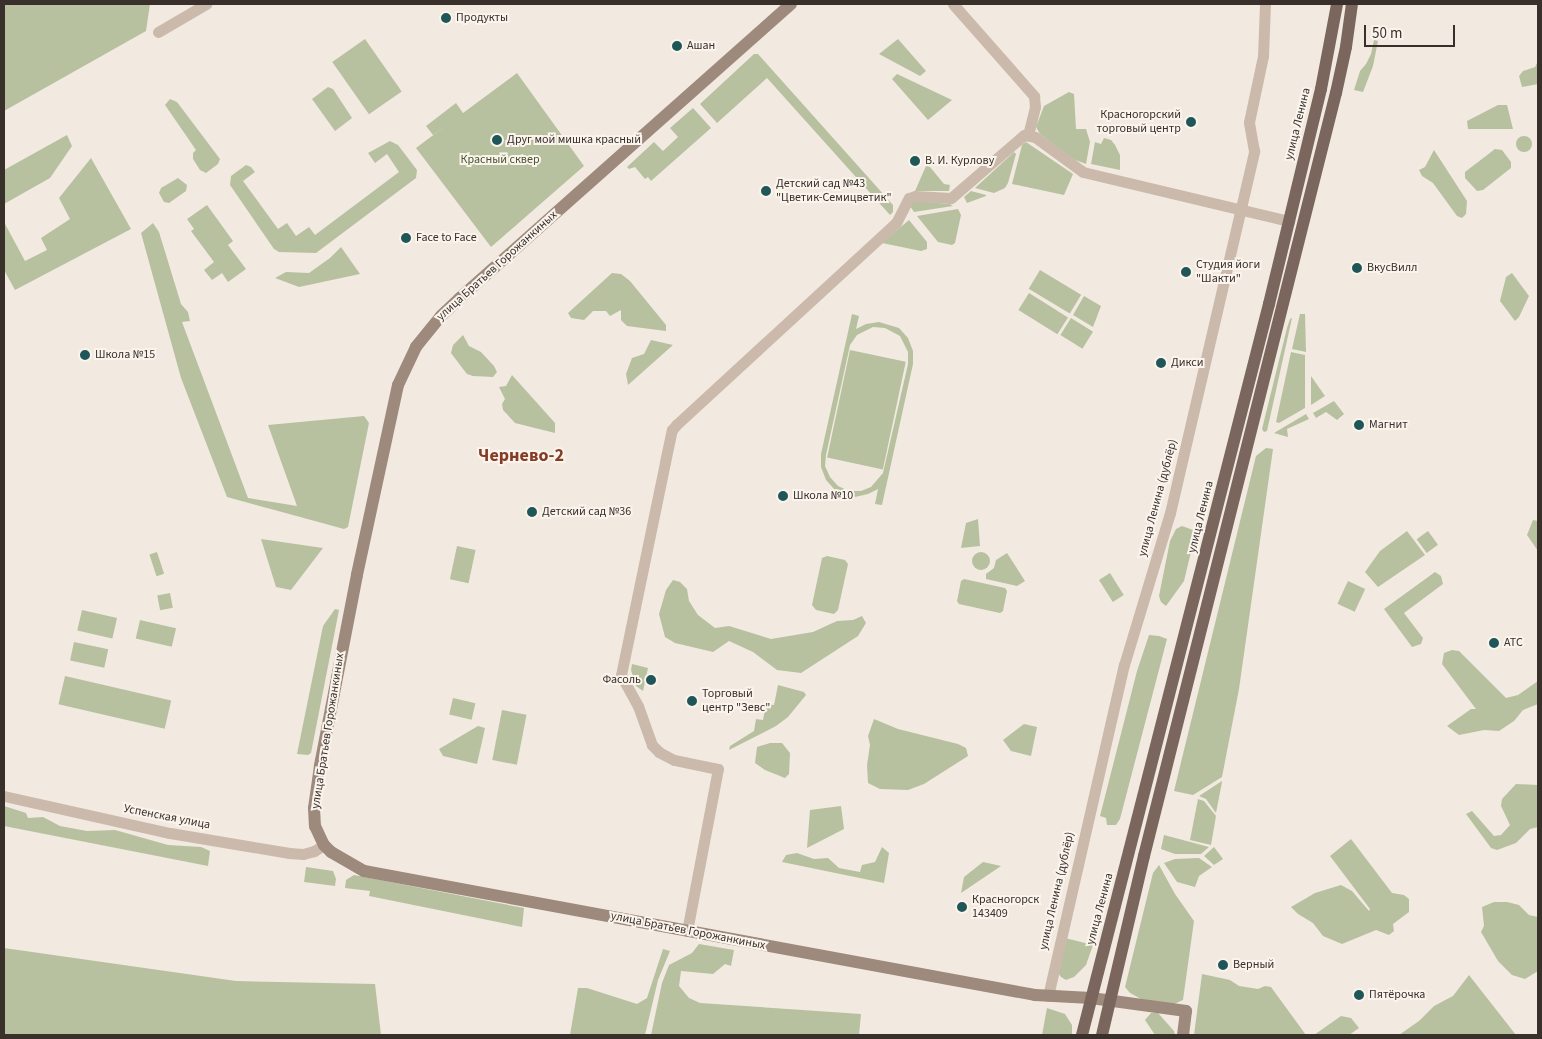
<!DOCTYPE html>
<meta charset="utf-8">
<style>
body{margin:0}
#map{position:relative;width:1542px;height:1039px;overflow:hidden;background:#f2eae0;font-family:"Source Sans 3",sans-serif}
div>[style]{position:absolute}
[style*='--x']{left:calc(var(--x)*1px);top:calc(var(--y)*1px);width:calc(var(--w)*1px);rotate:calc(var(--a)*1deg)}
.green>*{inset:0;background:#b7c1a0;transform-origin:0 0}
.round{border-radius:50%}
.street>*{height:11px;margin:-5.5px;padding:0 5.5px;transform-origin:5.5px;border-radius:5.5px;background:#cbbaac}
.secondary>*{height:12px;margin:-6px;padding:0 6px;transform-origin:6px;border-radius:6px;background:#9e897d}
.primary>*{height:12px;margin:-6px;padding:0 6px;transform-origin:6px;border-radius:6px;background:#7a665c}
.dots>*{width:14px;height:14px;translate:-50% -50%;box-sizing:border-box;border:2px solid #faf4ec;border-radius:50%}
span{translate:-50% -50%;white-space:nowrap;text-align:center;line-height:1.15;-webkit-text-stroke:4px #faf4ec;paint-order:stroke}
.poi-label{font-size:12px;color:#392f2b}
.left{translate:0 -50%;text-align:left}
.right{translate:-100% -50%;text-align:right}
.street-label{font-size:12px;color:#392f2b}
.park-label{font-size:12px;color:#48562f}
.district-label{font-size:18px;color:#853c26;font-weight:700}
.frame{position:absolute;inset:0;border:5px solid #392f2b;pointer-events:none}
.scale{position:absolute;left:1364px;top:25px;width:91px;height:22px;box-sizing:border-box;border:2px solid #392f2b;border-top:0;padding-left:6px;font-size:15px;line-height:18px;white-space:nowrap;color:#392f2b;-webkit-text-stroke:4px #faf4ec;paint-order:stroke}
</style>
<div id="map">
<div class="green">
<i style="clip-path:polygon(4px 4px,150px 4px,146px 31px,4px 111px)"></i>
<i style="left:365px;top:39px;width:64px;height:40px;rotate:55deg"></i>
<i style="clip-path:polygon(898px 39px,926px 71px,920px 76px,879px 54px)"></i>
<i style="clip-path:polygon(1374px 40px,1378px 41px,1373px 66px,1363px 92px,1354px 90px,1360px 71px,1366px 64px,1371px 54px)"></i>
<i style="clip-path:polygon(754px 54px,758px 54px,893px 205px,893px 212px,890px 215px,767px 78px,717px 123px,700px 104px)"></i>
<i style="clip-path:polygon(1538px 61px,1538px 84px,1522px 87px,1519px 76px,1523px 71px,1535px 67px)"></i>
<i style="clip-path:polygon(517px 73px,584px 166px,491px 247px,416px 148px,448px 124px,433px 135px,426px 126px,456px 103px,463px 113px)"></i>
<i style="clip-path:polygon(897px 74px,952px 100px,928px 120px,892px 79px)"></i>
<i style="clip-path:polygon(328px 87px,333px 89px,352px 118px,335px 131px,312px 99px)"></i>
<i style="clip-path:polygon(1069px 92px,1074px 94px,1076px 129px,1086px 129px,1090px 142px,1086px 164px,1073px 159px,1040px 134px,1036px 127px,1044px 106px)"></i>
<i style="clip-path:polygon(170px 99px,177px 102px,220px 159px,218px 164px,206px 173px,200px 170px,193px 159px,193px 153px,196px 150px,165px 105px)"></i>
<i style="clip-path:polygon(1498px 105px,1507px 105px,1513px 129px,1468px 129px,1467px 121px)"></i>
<i style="clip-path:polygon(693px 108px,711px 128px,651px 181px,648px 177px,645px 179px,635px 167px,629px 169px,627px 167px,654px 142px,663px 151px,678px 137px,670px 128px)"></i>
<i style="clip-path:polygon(67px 135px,72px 146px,50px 178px,4px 204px,4px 170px)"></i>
<i class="round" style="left:1516px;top:136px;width:16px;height:16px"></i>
<i style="clip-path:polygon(1104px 138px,1111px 140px,1115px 145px,1120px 155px,1120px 170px,1091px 164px,1095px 142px,1101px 144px)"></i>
<i style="clip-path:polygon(390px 141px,398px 145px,417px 170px,416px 178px,316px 253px,279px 252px,274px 249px,230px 185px,231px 176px,246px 165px,251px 167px,255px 172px,243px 181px,278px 229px,287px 223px,296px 236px,309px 227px,315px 235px,399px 172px,387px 154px,375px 163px,368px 153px)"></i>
<i style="clip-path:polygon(1026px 142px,1073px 174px,1064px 195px,1012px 184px,1022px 145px)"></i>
<i style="clip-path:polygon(1495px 149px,1502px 150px,1511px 162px,1511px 168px,1483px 190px,1477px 191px,1465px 178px,1465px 172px)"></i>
<i style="clip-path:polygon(1434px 150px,1467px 201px,1466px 214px,1462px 218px,1457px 216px,1433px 183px,1422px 176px,1419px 170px,1425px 167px)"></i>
<i style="clip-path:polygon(1014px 152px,1016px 154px,1008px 183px,1005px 188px,994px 193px,975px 188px)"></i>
<i style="clip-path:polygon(91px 158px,131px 229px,15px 290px,4px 270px,4px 222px,25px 261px,47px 250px,41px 238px,70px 219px,59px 198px)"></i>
<i style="clip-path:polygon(926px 166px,930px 167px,944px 184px,950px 185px,949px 191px,915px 191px)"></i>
<i style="clip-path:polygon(178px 178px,187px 185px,186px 191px,169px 203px,164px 202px,159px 193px,161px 188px)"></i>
<i style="clip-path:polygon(971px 191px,986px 195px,986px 196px,967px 203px,964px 197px)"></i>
<i style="clip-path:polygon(914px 201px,950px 204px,953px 206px,914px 212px,910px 206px)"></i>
<i style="clip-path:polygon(207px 205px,233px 241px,228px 245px,246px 269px,228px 282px,222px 273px,212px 280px,204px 270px,214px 262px,191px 231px,194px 229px,187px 219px)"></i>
<i style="clip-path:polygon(958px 209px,961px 215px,955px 243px,952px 245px,938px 242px,917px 216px)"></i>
<i style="clip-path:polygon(909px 220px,927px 242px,927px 249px,921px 251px,882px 243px)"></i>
<i style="clip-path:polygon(153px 223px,159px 232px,181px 304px,188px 312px,190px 321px,182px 322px,248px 498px,297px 506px,268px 425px,364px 416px,369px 423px,348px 527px,344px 529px,227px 497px,181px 378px,141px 233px)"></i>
<i style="clip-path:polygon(341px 247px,360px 274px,299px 287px,275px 278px,286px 272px,309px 273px,330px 258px)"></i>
<i style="left:1040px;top:270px;width:48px;height:22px;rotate:31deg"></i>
<i style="clip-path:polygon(612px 273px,621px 274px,630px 281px,666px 325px,666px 331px,627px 326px,621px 320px,621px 310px,610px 316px,606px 311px,593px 311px,584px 320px,571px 318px,568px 313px)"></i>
<i style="clip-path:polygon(1512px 273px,1529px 296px,1519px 317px,1515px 321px,1500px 301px,1506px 277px)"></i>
<i style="left:1029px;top:293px;width:46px;height:20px;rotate:32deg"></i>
<i style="clip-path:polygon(1084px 296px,1101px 306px,1093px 327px,1073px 315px)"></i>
<i style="clip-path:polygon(evenodd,852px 314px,859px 316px,856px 329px,866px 324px,879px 322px,899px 328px,908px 338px,913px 351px,913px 364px,882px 505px,875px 504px,878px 489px,868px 494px,855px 497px,835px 490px,826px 480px,821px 467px,821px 454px,852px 314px,873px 327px,885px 328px,900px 336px,908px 352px,908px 364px,883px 473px,871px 487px,861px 491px,849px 491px,838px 486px,830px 477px,825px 466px,826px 455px,850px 345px,857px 335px,873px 327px)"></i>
<i style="clip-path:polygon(1300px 314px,1305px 314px,1306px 352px,1292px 349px)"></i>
<i style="left:1071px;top:318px;width:26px;height:20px;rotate:32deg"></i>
<i style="clip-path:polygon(1292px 318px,1267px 431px,1264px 432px,1262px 429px,1287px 328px,1290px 319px)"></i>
<i style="clip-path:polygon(463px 335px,469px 346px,481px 352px,494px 366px,497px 372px,493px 377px,473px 376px,467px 374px,463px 369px,451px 353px,453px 345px)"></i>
<i style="clip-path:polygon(651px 340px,673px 345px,628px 385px,626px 374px,632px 358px,644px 354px)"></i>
<i style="left:850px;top:350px;width:57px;height:110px;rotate:12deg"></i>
<i style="clip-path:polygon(1291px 352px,1305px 355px,1305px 408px,1279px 423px,1276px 422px)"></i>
<i style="clip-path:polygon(512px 375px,555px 423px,555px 433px,515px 423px,503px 410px,502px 404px,505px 399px,499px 387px,506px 386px)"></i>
<i style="clip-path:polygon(1311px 376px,1325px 396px,1311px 405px)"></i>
<i style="clip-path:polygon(1334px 401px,1344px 414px,1337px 420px,1326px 412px,1316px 418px,1313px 413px)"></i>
<i style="clip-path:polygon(1306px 414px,1309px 419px,1287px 429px,1288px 437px,1274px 433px)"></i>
<i style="clip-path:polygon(1266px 448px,1273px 449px,1239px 689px,1222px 777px,1193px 795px,1174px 791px,1256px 456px)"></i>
<i style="clip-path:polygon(978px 519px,980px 546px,961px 548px,966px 523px)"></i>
<i style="clip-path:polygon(1533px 520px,1538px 521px,1538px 551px,1527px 535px)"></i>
<i style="clip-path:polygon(1182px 526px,1196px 531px,1184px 581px,1166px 606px,1161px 602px,1159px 596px,1170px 541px,1176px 529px)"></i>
<i style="clip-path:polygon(1407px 531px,1425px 555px,1378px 587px,1365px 572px,1380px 551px)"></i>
<i style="left:1428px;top:531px;width:17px;height:14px;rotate:54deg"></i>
<i style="clip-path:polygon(261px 539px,323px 548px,291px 590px,276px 587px)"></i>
<i style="left:457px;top:546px;width:19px;height:34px;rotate:12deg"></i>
<i style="left:157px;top:552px;width:23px;height:8px;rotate:72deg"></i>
<i class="round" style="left:972px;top:552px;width:18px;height:18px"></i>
<i style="clip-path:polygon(1007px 553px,1025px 581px,1017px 586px,986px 579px,986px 574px,994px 568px,996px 560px)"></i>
<i style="clip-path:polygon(827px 556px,845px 560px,848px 564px,838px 610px,834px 614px,816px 610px,812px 605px,822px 558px)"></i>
<i style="clip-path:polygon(1435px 572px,1441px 576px,1443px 584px,1404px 613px,1423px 638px,1421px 644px,1412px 647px,1384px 609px)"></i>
<i style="left:1110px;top:573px;width:26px;height:13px;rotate:58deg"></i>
<i style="clip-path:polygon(964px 579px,1005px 588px,1007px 591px,1003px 611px,1000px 613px,959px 604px,957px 601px,961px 581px)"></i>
<i style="clip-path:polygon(673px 580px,680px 582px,687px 589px,689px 601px,698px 615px,715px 628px,729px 626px,771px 639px,813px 632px,837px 621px,853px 620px,862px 616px,866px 623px,858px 636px,801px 673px,777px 670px,753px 652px,729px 641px,713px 652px,675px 643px,665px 637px,659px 614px,666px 590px)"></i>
<i style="left:1348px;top:581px;width:19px;height:25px;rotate:25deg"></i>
<i style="left:170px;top:593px;width:15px;height:13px;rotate:79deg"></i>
<i style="clip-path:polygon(335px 609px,339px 610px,311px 753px,308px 755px,297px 754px,323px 626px)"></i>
<i style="left:82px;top:610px;width:36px;height:21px;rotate:13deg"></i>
<i style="left:140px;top:620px;width:37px;height:19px;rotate:13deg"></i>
<i style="clip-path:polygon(1149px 635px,1159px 636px,1167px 639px,1120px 819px,1116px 825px,1107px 825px,1106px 818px,1100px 816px,1137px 671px)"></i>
<i style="left:74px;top:642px;width:35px;height:19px;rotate:12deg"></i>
<i style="clip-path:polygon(1452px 650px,1459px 651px,1506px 698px,1518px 695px,1538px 681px,1538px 704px,1523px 710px,1514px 721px,1499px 731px,1484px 730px,1459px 735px,1447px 726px,1471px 709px,1476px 709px,1442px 664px,1444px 653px)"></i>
<i style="clip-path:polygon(632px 664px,648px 668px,643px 691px,636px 686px,631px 670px)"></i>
<i style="left:65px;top:676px;width:109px;height:29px;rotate:13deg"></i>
<i style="clip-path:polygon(778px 685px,804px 692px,806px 695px,788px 717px,776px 726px,729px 750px,730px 746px,754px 731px,756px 719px,763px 720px,766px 704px,774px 705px)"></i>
<i style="left:453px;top:698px;width:23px;height:17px;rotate:13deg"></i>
<i style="left:502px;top:710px;width:25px;height:51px;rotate:11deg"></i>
<i style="clip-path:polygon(874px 719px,898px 729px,958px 744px,966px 748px,968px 756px,924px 784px,908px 790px,880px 789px,868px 783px,867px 765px,870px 745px,868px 736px)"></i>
<i style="clip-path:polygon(1024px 724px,1037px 727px,1031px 756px,1011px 751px,1003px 740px)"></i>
<i style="clip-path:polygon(478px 726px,485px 728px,477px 764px,443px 756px,439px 749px)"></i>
<i style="clip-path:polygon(770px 743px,782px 743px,790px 753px,789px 774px,785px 778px,765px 770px,755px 763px,757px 747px)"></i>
<i style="clip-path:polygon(1222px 781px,1222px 782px,1216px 813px,1206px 799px,1199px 796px)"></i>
<i style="clip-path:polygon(1516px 784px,1538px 785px,1538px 827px,1530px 829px,1516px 843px,1497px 850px,1491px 848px,1466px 814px,1472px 811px,1494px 836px,1501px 835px,1510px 825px,1501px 806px,1502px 799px)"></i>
<i style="clip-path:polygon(1198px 799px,1204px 801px,1216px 816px,1211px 845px,1190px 840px)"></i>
<i style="clip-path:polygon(4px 806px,26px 813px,28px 818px,43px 817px,60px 826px,87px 831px,115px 830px,168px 845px,201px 847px,210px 851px,208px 866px,4px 826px)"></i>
<i style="clip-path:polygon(841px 806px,844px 829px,807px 848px,810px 810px)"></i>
<i style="clip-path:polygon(1164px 835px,1209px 847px,1201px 854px,1175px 854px,1161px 849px)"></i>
<i style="clip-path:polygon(1351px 839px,1392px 893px,1404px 895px,1409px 899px,1409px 912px,1393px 924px,1394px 931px,1389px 935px,1376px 930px,1342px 944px,1323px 936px,1313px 923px,1298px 914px,1291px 907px,1315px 893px,1341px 885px,1352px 891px,1369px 911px,1370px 909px,1330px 856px)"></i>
<i style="clip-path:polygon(882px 847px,889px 853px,884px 883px,782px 862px,786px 855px,797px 853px,814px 859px,828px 858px,839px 868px,860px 872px,862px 865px,875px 862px)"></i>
<i style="clip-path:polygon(1214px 847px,1223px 859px,1214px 865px,1204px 856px)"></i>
<i style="clip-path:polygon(1199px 858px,1212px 867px,1199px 876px,1195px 887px,1177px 882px,1164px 863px,1175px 859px)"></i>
<i style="clip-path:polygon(983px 862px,1001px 866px,961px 893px,964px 877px)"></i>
<i style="clip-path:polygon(1159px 865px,1175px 894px,1194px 921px,1183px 1000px,1172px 1005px,1141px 999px,1130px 993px,1125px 987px,1153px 873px)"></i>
<i style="clip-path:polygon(306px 867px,333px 871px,336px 879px,335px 886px,304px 882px)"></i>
<i style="clip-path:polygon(354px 875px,524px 908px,522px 927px,369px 896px,370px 891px,345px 888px,346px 880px)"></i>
<i style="clip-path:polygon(1494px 902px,1507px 902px,1519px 905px,1529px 915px,1538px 917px,1538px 971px,1525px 979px,1512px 975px,1498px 961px,1481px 932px,1484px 926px,1482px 907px)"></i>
<i style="clip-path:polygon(1065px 938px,1093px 945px,1086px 965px,1074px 977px,1066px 980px,1061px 977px,1058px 973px)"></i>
<i style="clip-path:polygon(699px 944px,734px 950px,731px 966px,725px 964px,713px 974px,681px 971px,679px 986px,689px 998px,700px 1003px,861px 1014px,859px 1035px,651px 1035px,662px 983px,669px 965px,692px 953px)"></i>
<i style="clip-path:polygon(4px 948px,236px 981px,375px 984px,381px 1035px,4px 1035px)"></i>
<i style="clip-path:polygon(663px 949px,670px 951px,658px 980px,645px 1035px,570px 1035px,578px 988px,587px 988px,637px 1004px,647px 998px)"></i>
<i style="clip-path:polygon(1202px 974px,1230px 980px,1239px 986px,1258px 989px,1265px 986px,1271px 987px,1306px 1035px,1194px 1035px)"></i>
<i style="clip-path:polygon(1469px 975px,1516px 1035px,1399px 1035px,1419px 1021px,1434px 1006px,1453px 996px)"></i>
<i style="clip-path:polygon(1047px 1008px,1065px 1014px,1072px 1025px,1072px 1035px,1042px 1035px)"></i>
<i style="clip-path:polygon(1151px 1013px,1158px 1013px,1174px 1031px,1175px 1035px,1155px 1035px,1145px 1020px)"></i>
<i style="clip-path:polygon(1341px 1016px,1351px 1018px,1359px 1028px,1349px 1035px,1314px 1035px)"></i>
</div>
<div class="street">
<i style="--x:953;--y:4;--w:123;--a:48.6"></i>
<i style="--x:1034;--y:96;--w:11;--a:85"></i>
<i style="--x:1035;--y:107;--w:29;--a:104"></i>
<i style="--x:158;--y:32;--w:56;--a:-30.3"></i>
<i style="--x:4;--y:796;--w:170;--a:12.6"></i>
<i style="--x:170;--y:833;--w:121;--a:9.5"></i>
<i style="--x:289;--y:853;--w:14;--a:4"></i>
<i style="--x:303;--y:854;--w:11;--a:-15"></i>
<i style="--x:314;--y:851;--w:12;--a:-31"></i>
<i style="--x:687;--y:931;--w:165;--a:-79.2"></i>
<i style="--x:718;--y:769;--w:45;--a:-168.4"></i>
<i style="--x:674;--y:760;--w:17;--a:-152"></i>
<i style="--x:659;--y:752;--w:10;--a:-135"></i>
<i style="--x:652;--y:745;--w:41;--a:-109.7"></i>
<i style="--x:638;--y:706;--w:35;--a:-119"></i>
<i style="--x:621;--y:675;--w:217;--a:-78.3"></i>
<i style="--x:665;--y:462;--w:33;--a:-78"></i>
<i style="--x:672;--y:430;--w:6;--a:-51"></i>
<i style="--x:676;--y:425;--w:299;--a:-42.6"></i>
<i style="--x:896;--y:223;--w:28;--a:-63"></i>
<i style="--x:909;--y:198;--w:6;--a:-18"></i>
<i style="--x:915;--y:196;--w:36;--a:3"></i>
<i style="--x:951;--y:198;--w:96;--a:-40.8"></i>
<i style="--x:1024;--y:135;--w:11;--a:10"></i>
<i style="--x:1035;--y:137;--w:59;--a:36.1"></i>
<i style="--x:1083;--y:172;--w:212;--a:13.4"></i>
<i style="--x:1048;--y:996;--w:340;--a:-77.1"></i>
<i style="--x:1124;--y:665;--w:159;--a:-73.2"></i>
<i style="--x:1170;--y:513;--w:372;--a:-76.9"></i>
<i style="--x:1254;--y:151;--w:29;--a:-100"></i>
<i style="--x:1249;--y:122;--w:67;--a:-78"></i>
<i style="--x:1263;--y:56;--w:52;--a:-87.8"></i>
</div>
<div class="secondary">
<i style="--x:791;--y:4;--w:444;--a:138.4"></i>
<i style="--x:459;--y:299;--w:25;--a:137"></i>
<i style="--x:441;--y:316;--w:40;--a:129"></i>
<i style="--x:416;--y:347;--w:42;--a:115.3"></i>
<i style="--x:398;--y:385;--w:194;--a:102.2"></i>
<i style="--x:357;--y:575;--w:195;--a:101"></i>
<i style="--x:320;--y:766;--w:42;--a:98.1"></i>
<i style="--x:314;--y:808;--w:18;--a:87"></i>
<i style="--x:315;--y:826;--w:21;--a:65"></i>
<i style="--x:324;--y:845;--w:10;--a:45"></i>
<i style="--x:331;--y:852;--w:38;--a:30"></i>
<i style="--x:364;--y:871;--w:682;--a:10.47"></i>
<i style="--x:1035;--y:995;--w:56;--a:3.1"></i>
<i style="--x:1091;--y:998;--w:96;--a:7.8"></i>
<i style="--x:1186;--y:1011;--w:24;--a:97"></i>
</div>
<div class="primary">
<i style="--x:1082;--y:1035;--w:755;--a:-75.65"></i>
<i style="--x:1269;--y:304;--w:221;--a:-76.4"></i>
<i style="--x:1321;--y:89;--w:86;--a:-79.3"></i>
<i style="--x:1102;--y:1035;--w:184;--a:-76.8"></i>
<i style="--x:1144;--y:856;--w:787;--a:-75.88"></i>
<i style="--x:1336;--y:93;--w:47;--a:-77.7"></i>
<i style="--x:1346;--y:47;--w:43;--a:-82.1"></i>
</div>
<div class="dots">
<i style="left:446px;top:18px;background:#215659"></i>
<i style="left:677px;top:46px;background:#215659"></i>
<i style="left:1191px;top:122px;background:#215659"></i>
<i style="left:497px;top:140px;background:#215659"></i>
<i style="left:915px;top:161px;background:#215659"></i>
<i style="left:766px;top:191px;background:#215659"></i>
<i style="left:406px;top:238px;background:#215659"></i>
<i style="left:1357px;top:268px;background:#215659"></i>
<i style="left:1186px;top:272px;background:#215659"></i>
<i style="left:85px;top:355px;background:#215659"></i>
<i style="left:1161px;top:363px;background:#215659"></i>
<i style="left:1359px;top:425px;background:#215659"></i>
<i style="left:783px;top:496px;background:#215659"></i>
<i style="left:532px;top:512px;background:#215659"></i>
<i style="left:1494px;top:643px;background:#215659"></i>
<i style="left:651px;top:680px;background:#215659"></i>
<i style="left:692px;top:701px;background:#215659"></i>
<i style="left:962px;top:907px;background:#215659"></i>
<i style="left:1223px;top:965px;background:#215659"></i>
<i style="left:1359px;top:995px;background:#215659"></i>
</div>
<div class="poi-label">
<span class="left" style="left:456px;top:18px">Продукты</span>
<span class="left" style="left:687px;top:46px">Ашан</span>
<span class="right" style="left:1181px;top:122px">Красногорский<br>торговый центр</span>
<span class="left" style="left:507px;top:140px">Друг мой мишка красный</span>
<span class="left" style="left:925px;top:161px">В. И. Курлову</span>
<span class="left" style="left:776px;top:191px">Детский сад №43<br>"Цветик-Семицветик"</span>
<span class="left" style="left:416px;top:238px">Face to Face</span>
<span class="left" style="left:1196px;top:272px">Студия йоги<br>"Шакти"</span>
<span class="left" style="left:1367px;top:268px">ВкусВилл</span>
<span class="left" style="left:95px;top:355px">Школа №15</span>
<span class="left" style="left:1171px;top:363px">Дикси</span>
<span class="left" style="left:1369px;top:425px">Магнит</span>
<span class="left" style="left:793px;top:496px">Школа №10</span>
<span class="left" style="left:542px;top:512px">Детский сад №36</span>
<span class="left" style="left:1504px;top:643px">АТС</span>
<span class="right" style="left:641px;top:680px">Фасоль</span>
<span class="left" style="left:702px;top:701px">Торговый<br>центр "Зевс"</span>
<span class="left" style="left:972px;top:907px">Красногорск<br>143409</span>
<span class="left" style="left:1233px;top:965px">Верный</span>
<span class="left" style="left:1369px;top:995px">Пятёрочка</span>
</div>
<div class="street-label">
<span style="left:1298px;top:124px;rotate:-76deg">улица Ленина</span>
<span style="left:497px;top:266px;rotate:-42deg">улица Братьев Горожанкиных</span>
<span style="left:1158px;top:498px;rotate:-75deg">улица Ленина (дублёр)</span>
<span style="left:1201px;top:517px;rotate:-76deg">улица Ленина</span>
<span style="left:328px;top:731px;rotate:-81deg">улица Братьев Горожанкиных</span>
<span style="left:167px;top:817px;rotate:11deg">Успенская улица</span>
<span style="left:1057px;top:891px;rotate:-77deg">улица Ленина (дублёр)</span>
<span style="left:1100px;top:909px;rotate:-75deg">улица Ленина</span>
<span style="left:688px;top:931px;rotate:11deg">улица Братьев Горожанкиных</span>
</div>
<div class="park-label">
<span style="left:500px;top:160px">Красный сквер</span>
</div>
<div class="district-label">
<span style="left:521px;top:456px">Чернево-2</span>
</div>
<div class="frame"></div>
<div class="scale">50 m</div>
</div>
